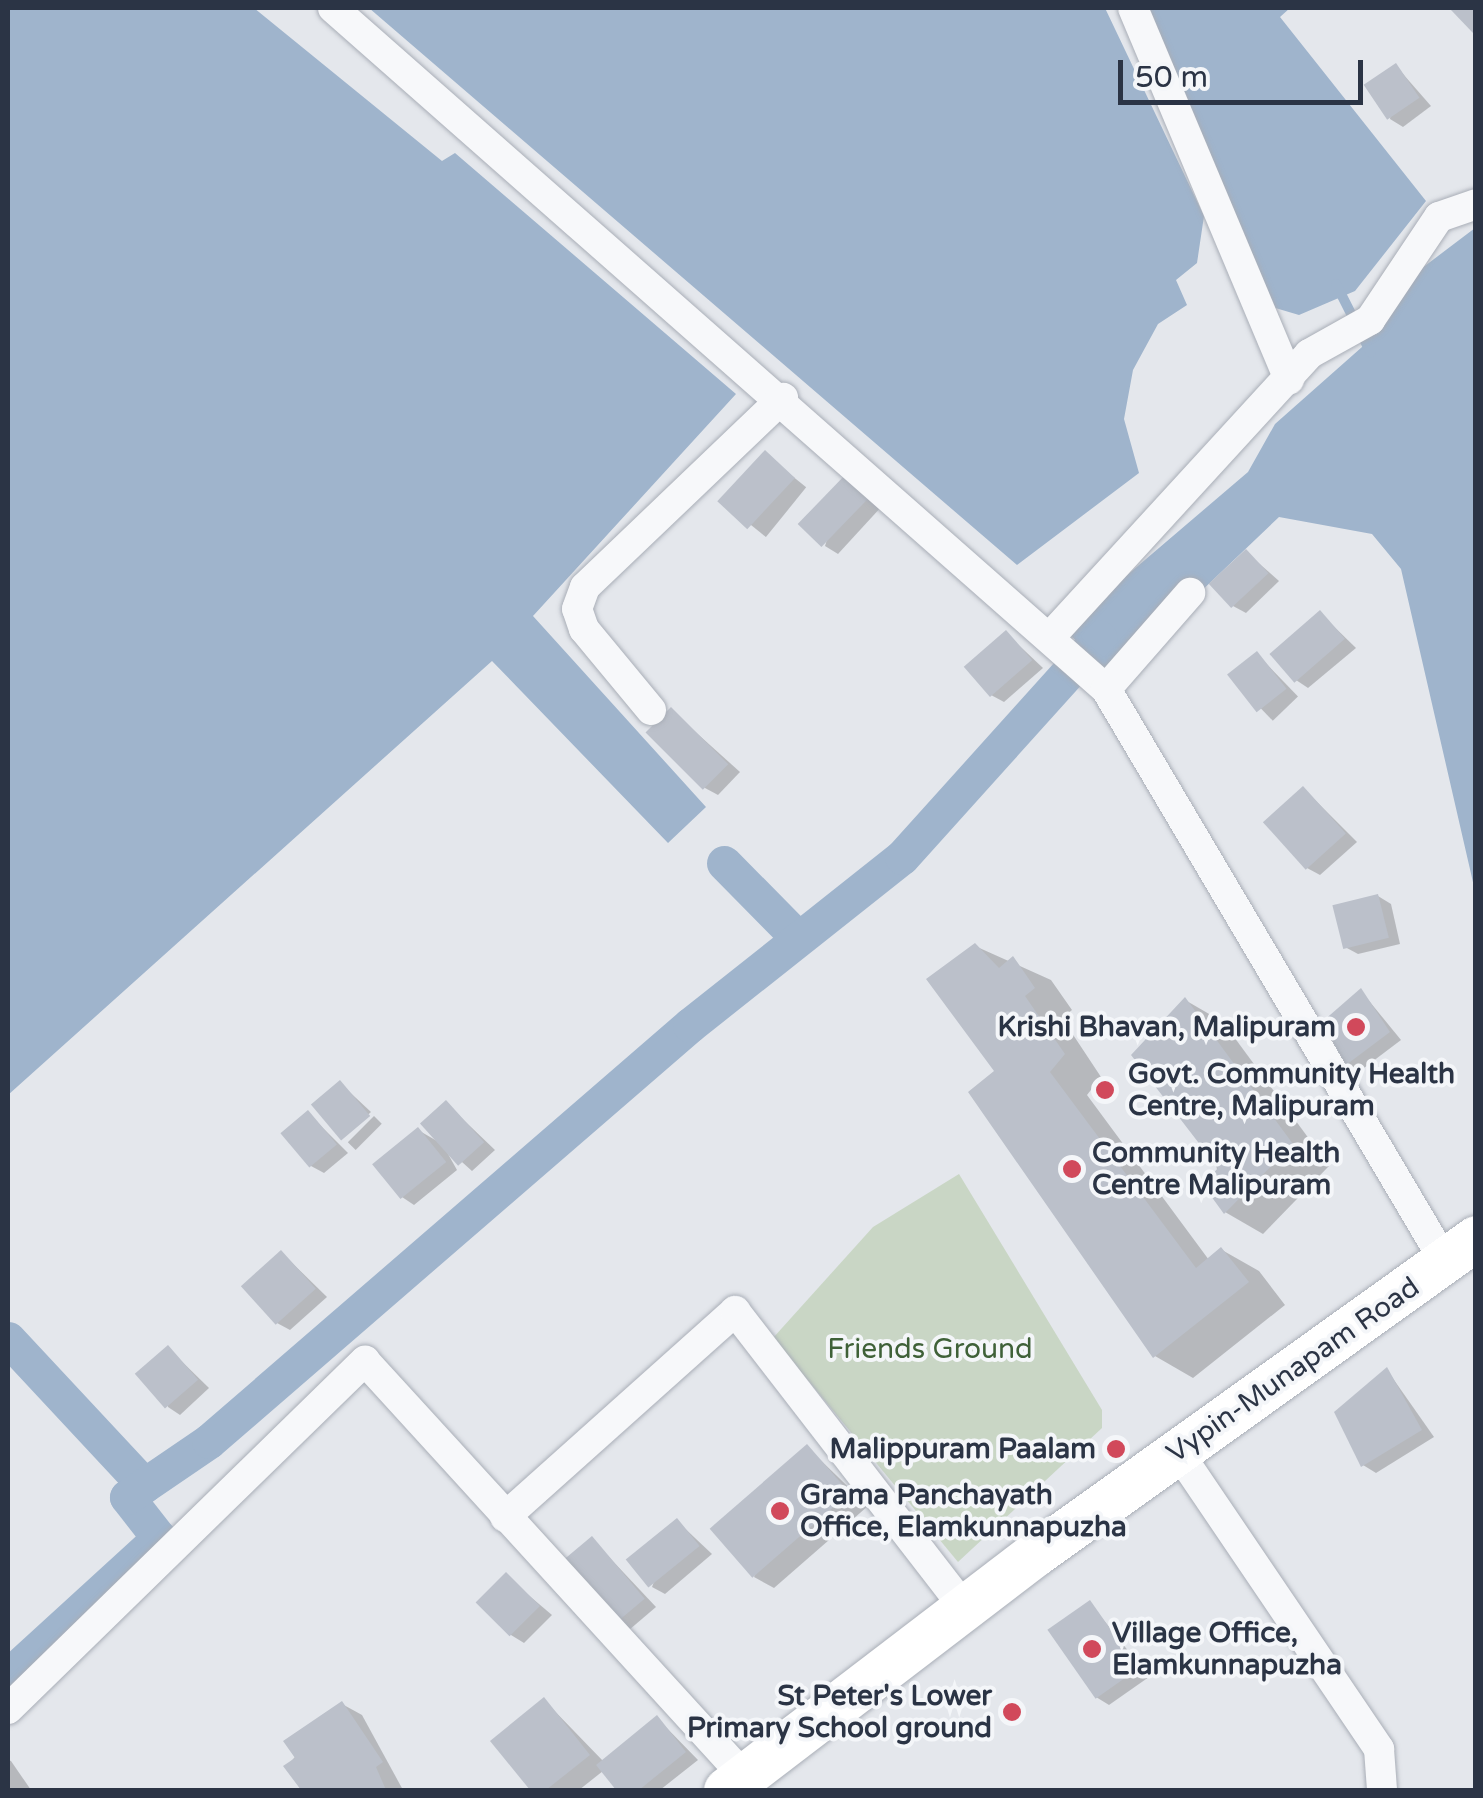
<!DOCTYPE html>
<style>
body{margin:0}
#map{position:relative;width:1483px;height:1798px;overflow:hidden;background:#e4e7ec;font-family:"Varela Round",sans-serif}
div>[style]{position:absolute}
[style*='--x']{left:calc(var(--x)*1px);top:calc(var(--y)*1px);width:calc(var(--w)*1px);rotate:calc(var(--a)*1deg)}
.green>*{inset:0;background:#c9d6c5}
.water>*{inset:0;background:#9fb4cc}
.shadow>*{inset:0;background:#0003;transform-origin:0 0}
.stream>*{height:10px;margin:-5px;padding:0 5px;transform-origin:5px;border-radius:5px;background:#9fb4cc}
.canal>*{height:35px;margin:-17.5px;padding:0 17.5px;transform-origin:17.5px;border-radius:17.5px;background:#9fb4cc}
.building>*{inset:0;background:#bbc0ca;transform-origin:0 0}
.roads{filter:drop-shadow(0 0 2px #a9aeb7) drop-shadow(0 0 2px #a9aeb7)}
.minor>*{height:30px;margin:-15px;padding:0 15px;transform-origin:15px;border-radius:15px;background:#f7f8fa}
.primary>*{height:45px;margin:-22.5px;padding:0 22.5px;transform-origin:22.5px;border-radius:22.5px;background:#fff}
.dots>*{width:28px;height:28px;translate:-50% -50%;box-sizing:border-box;border:5px solid #f4f6f9;border-radius:50%}
span{translate:-50% -50%;white-space:nowrap;text-align:center;line-height:1.15;-webkit-text-stroke:8px #f4f6f9;paint-order:stroke}
.poi-label{font-size:28px;color:#2b3445;font-weight:700}
.right{translate:-100% -50%;text-align:right}
.left{translate:0 -50%;text-align:left}
.park-label{font-size:28px;color:#3f6138}
.street-label{font-size:28px;color:#2b3445}
.frame{position:absolute;inset:0;border:10px solid #2b3445;pointer-events:none}
.scale{position:absolute;left:1118px;top:60px;width:245px;height:45px;box-sizing:border-box;border:5px solid #2b3445;border-top:0;padding-left:12px;font-size:30px;line-height:35px;white-space:nowrap;color:#2b3445;-webkit-text-stroke:8px #f4f6f9;paint-order:stroke}
</style>
<div id="map">
<div class="green">
<i style="clip-path:polygon(959px 1174px,1102px 1410px,1102px 1428px,958px 1562px,773px 1338px,873px 1227px)"></i>
</div>
<div class="water">
<i style="clip-path:polygon(8px 8px,254px 8px,442px 161px,455px 153px,736px 394px,533px 616px,706px 807px,668px 843px,492px 661px,8px 1095px)"></i>
<i style="clip-path:polygon(369px 8px,1105px 8px,1204px 216px,1197px 263px,1176px 280px,1187px 305px,1158px 324px,1133px 370px,1124px 419px,1139px 473px,1017px 565px)"></i>
<i style="clip-path:polygon(1148px 8px,1290px 8px,1280px 17px,1426px 201px,1355px 291px,1299px 315px,1272px 307px)"></i>
<i style="clip-path:polygon(1475px 228px,1475px 891px,1401px 569px,1372px 534px,1279px 517px,1112px 676px,1064px 629px,1248px 472px,1275px 424px,1362px 347px,1405px 281px)"></i>
</div>
<div class="shadow">
<i style="clip-path:polygon(1396px 66px,1431px 106px,1403px 127px,1390px 119px)"></i>
<i style="left:765px;top:454px;width:53px;height:64px;rotate:39deg"></i>
<i style="clip-path:polygon(847px 476px,883px 505px,838px 554px,825px 546px)"></i>
<i style="clip-path:polygon(1246px 552px,1279px 581px,1246px 613px,1233px 606px)"></i>
<i style="clip-path:polygon(1320px 613px,1356px 648px,1308px 688px,1296px 680px)"></i>
<i style="clip-path:polygon(1006px 633px,1043px 668px,1004px 702px,991px 695px)"></i>
<i style="left:1257px;top:654px;width:59px;height:35px;rotate:46deg"></i>
<i style="clip-path:polygon(671px 710px,740px 772px,718px 795px,705px 788px)"></i>
<i style="clip-path:polygon(1304px 789px,1357px 842px,1320px 875px,1307px 868px)"></i>
<i style="clip-path:polygon(1378px 896px,1391px 904px,1400px 944px,1358px 954px,1345px 947px)"></i>
<i style="clip-path:polygon(975px 946px,1051px 980px,1072px 1010px,1062px 1018px,1101px 1077px,1087px 1095px,1209px 1260px,1222px 1250px,1259px 1271px,1285px 1305px,1193px 1378px,1155px 1356px,997px 1071px)"></i>
<i style="clip-path:polygon(1361px 991px,1401px 1040px,1360px 1071px,1348px 1064px)"></i>
<i style="clip-path:polygon(1185px 1000px,1223px 1022px,1329px 1166px,1263px 1234px,1225px 1212px)"></i>
<i style="clip-path:polygon(340px 1083px,371px 1112px,344px 1136px)"></i>
<i style="clip-path:polygon(446px 1103px,495px 1150px,472px 1171px,443px 1145px,457px 1170px,414px 1205px,402px 1197px,418px 1130px,437px 1141px)"></i>
<i style="clip-path:polygon(308px 1113px,348px 1153px,324px 1173px,311px 1166px)"></i>
<i style="left:374px;top:1116px;width:11px;height:37px;rotate:45deg"></i>
<i style="clip-path:polygon(282px 1253px,327px 1297px,290px 1330px,277px 1323px)"></i>
<i style="clip-path:polygon(168px 1348px,209px 1388px,180px 1415px,168px 1407px)"></i>
<i style="clip-path:polygon(1387px 1370px,1434px 1437px,1376px 1473px,1363px 1465px)"></i>
<i style="clip-path:polygon(807px 1447px,868px 1506px,774px 1588px,754px 1577px)"></i>
<i style="clip-path:polygon(677px 1521px,712px 1554px,665px 1594px,652px 1587px)"></i>
<i style="clip-path:polygon(592px 1539px,656px 1607px,629px 1630px,616px 1623px)"></i>
<i style="clip-path:polygon(506px 1576px,552px 1615px,524px 1643px,511px 1635px)"></i>
<i style="clip-path:polygon(1090px 1603px,1149px 1677px,1109px 1705px,1096px 1697px)"></i>
<i style="clip-path:polygon(544px 1700px,604px 1762px,657px 1718px,698px 1760px,660px 1790px,620px 1790px,603px 1771px,579px 1790px,533px 1790px,493px 1741px)"></i>
<i style="clip-path:polygon(342px 1704px,362px 1715px,403px 1790px,304px 1790px,286px 1767px)"></i>
<i style="clip-path:polygon(8px 1760px,11px 1761px,31px 1790px,8px 1790px)"></i>
</div>
<div class="stream">
<i style="--x:1336;--y:284;--w:77;--a:63.1"></i>
</div>
<div class="canal">
<i style="--x:724;--y:863;--w:105;--a:45.4"></i>
<i style="--x:8;--y:1339;--w:200;--a:47"></i>
<i style="--x:8;--y:1676;--w:205;--a:-42.4"></i>
<i style="--x:159;--y:1538;--w:52;--a:-128"></i>
<i style="--x:127;--y:1497;--w:99;--a:-34.3"></i>
<i style="--x:209;--y:1441;--w:636;--a:-40.86"></i>
<i style="--x:690;--y:1025;--w:270;--a:-38.4"></i>
<i style="--x:902;--y:857;--w:295;--a:-48"></i>
</div>
<div class="building">
<i style="clip-path:polygon(1476px 8px,1476px 31px,1473px 33px,1451px 10px)"></i>
<i style="left:1396px;top:63px;width:42px;height:39px;rotate:56deg"></i>
<i style="left:765px;top:450px;width:41px;height:70px;rotate:43deg"></i>
<i style="left:847px;top:473px;width:33px;height:71px;rotate:44deg"></i>
<i style="left:1246px;top:549px;width:33px;height:51px;rotate:47deg"></i>
<i style="left:1320px;top:610px;width:38px;height:67px;rotate:49deg"></i>
<i style="left:1006px;top:630px;width:40px;height:56px;rotate:49deg"></i>
<i style="left:1257px;top:651px;width:48px;height:38px;rotate:52deg"></i>
<i style="left:671px;top:707px;width:81px;height:36px;rotate:45deg"></i>
<i style="left:1303px;top:786px;width:64px;height:54px;rotate:48deg"></i>
<i style="left:1378px;top:894px;width:45px;height:47px;rotate:76deg"></i>
<i style="clip-path:polygon(975px 943px,999px 968px,1013px 956px,1035px 988px,1025px 996px,1065px 1054px,1050px 1072px,1196px 1268px,1221px 1247px,1249px 1282px,1153px 1358px,968px 1092px,994px 1071px,926px 979px)"></i>
<i style="clip-path:polygon(1361px 988px,1390px 1032px,1346px 1065px,1322px 1022px)"></i>
<i style="clip-path:polygon(1185px 997px,1293px 1144px,1224px 1214px,1203px 1185px,1218px 1168px,1131px 1055px)"></i>
<i style="left:340px;top:1080px;width:47px;height:38px;rotate:50deg"></i>
<i style="left:446px;top:1100px;width:57px;height:35px;rotate:48deg"></i>
<i style="left:308px;top:1110px;width:45px;height:36px;rotate:50deg"></i>
<i style="left:418px;top:1127px;width:45px;height:59px;rotate:51deg"></i>
<i style="left:281px;top:1250px;width:52px;height:54px;rotate:48deg"></i>
<i style="left:168px;top:1345px;width:46px;height:44px;rotate:49deg"></i>
<i style="clip-path:polygon(1387px 1367px,1422px 1430px,1361px 1467px,1334px 1412px)"></i>
<i style="left:807px;top:1444px;width:65px;height:129px;rotate:49deg"></i>
<i style="left:677px;top:1518px;width:36px;height:66px;rotate:51deg"></i>
<i style="left:592px;top:1536px;width:82px;height:40px;rotate:50deg"></i>
<i style="left:506px;top:1572px;width:48px;height:43px;rotate:45deg"></i>
<i style="left:1090px;top:1600px;width:84px;height:52px;rotate:55deg"></i>
<i style="clip-path:polygon(544px 1697px,590px 1755px,546px 1790px,530px 1790px,490px 1741px)"></i>
<i style="clip-path:polygon(342px 1701px,383px 1762px,376px 1767px,386px 1790px,301px 1790px,283px 1766px,295px 1758px,283px 1741px)"></i>
<i style="clip-path:polygon(657px 1715px,686px 1752px,639px 1790px,616px 1790px,596px 1765px)"></i>
</div>
<div class="roads">
<div class="minor">
<i style="--x:333;--y:8;--w:1030;--a:41.38"></i>
<i style="--x:1106;--y:689;--w:666;--a:59.39"></i>
<i style="--x:1133;--y:8;--w:403;--a:67.2"></i>
<i style="--x:1050;--y:637;--w:384;--a:-47.5"></i>
<i style="--x:1309;--y:354;--w:70;--a:-29.1"></i>
<i style="--x:1370;--y:320;--w:124;--a:-56.2"></i>
<i style="--x:1439;--y:217;--w:39;--a:-19"></i>
<i style="--x:1106;--y:689;--w:128;--a:-48.8"></i>
<i style="--x:651;--y:710;--w:105;--a:-129.6"></i>
<i style="--x:584;--y:629;--w:21;--a:-109"></i>
<i style="--x:577;--y:609;--w:23;--a:-70"></i>
<i style="--x:585;--y:587;--w:274;--a:-43.7"></i>
<i style="--x:1178;--y:1452;--w:359;--a:55.9"></i>
<i style="--x:1379;--y:1749;--w:41;--a:85.8"></i>
<i style="--x:505;--y:1517;--w:309;--a:-41.8"></i>
<i style="--x:735;--y:1311;--w:379;--a:52.3"></i>
<i style="--x:8;--y:1709;--w:499;--a:-44.3"></i>
<i style="--x:365;--y:1361;--w:562;--a:47.6"></i>
</div>
<div class="primary">
<i style="--x:726;--y:1790;--w:390;--a:-37.4"></i>
<i style="--x:1036;--y:1553;--w:541;--a:-35.6"></i>
</div>
</div>
<div class="dots">
<i style="left:1356px;top:1027px;background:#d1495b"></i>
<i style="left:1105px;top:1090px;background:#d1495b"></i>
<i style="left:1072px;top:1169px;background:#d1495b"></i>
<i style="left:1116px;top:1449px;background:#d1495b"></i>
<i style="left:780px;top:1511px;background:#d1495b"></i>
<i style="left:1092px;top:1649px;background:#d1495b"></i>
<i style="left:1012px;top:1712px;background:#d1495b"></i>
</div>
<div class="poi-label">
<span class="right" style="left:1336px;top:1027px">Krishi Bhavan, Malipuram</span>
<span class="left" style="left:1128px;top:1090px">Govt. Community Health<br>Centre, Malipuram</span>
<span class="left" style="left:1092px;top:1169px">Community Health<br>Centre Malipuram</span>
<span class="right" style="left:1096px;top:1449px">Malippuram Paalam</span>
<span class="left" style="left:800px;top:1511px">Grama Panchayath<br>Office, Elamkunnapuzha</span>
<span class="left" style="left:1112px;top:1649px">Village Office,<br>Elamkunnapuzha</span>
<span class="right" style="left:992px;top:1712px">St Peter's Lower<br>Primary School ground</span>
</div>
<div class="park-label">
<span style="left:930px;top:1349px">Friends Ground</span>
</div>
<div class="street-label">
<span style="left:1293px;top:1370px;rotate:-35deg">Vypin-Munapam Road</span>
</div>
<div class="frame"></div>
<div class="scale">50 m</div>
</div>
